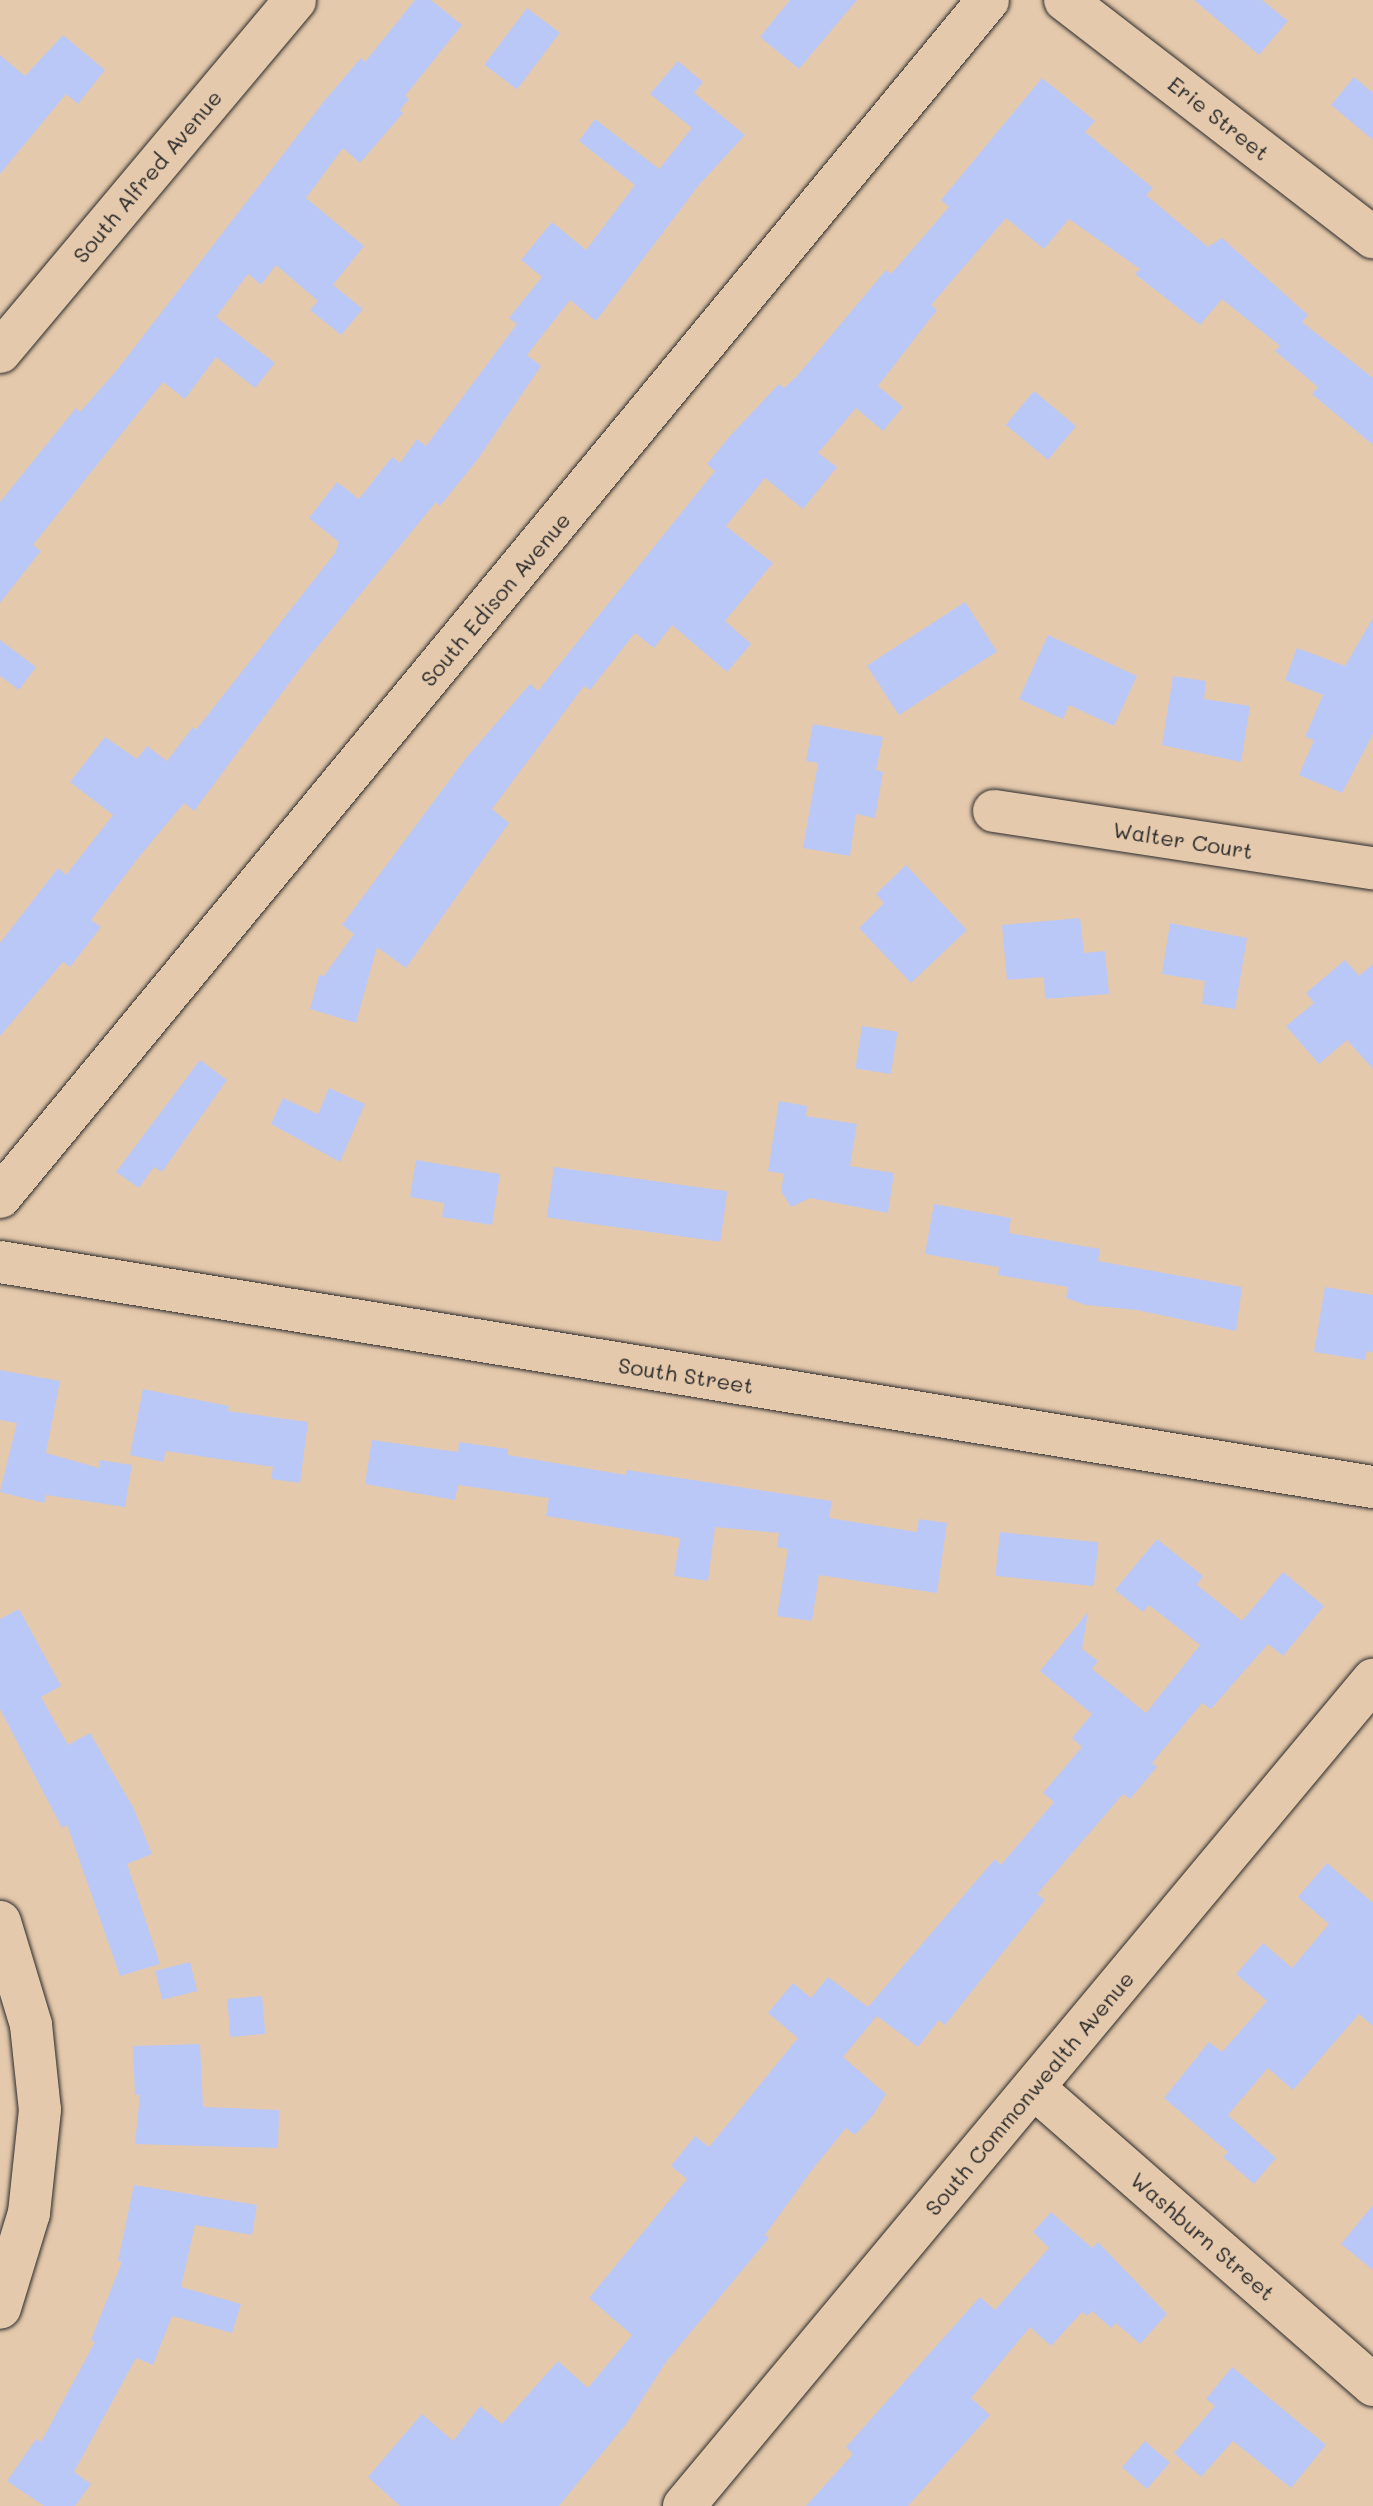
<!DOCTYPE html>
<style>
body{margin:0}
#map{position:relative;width:1373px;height:2506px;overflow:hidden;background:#e5c9ac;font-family:Mali,sans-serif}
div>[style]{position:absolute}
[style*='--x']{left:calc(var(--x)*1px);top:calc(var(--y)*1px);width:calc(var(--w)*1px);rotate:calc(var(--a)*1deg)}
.building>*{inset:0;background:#bac8f8;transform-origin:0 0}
.roads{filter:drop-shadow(0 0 2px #2b2b2b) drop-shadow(0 0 2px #2b2b2b)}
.street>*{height:42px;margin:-21px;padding:0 21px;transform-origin:21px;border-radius:21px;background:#e5c9ac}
span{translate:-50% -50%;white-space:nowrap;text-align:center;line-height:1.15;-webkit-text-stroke:6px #e5c9ac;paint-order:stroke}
.street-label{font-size:22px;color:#2b2b2b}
</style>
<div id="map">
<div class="building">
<i style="clip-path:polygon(415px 0,431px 0,462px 25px,405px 96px,409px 99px,400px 110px,403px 113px,360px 163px,343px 148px,306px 198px,364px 246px,333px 285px,363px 309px,341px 335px,310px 310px,318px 301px,276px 265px,261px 285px,248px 274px,216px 317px,275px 363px,255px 388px,216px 357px,185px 399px,163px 382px,33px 545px,41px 551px,0 603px,0 502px,76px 408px,80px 412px,117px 370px,325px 100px,361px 58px,365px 62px)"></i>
<i style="clip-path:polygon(790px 0,857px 0,799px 69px,760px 37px)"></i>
<i style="clip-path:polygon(1194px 0,1262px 0,1288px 21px,1259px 55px)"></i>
<i style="left:527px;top:8px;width:41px;height:71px;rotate:37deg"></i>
<i style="clip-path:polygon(63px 35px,105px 70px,78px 104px,66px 94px,0 174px,0 55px,25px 76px)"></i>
<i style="clip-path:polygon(678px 61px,703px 82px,694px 93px,745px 135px,699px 185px,596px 321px,570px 300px,527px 355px,541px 366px,478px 459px,440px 506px,436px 502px,305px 662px,194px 811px,184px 803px,139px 857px,91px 920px,101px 927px,70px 967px,63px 962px,0 1036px,0 943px,58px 868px,66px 875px,113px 815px,70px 782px,105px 737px,137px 759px,147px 746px,167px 761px,193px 727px,196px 730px,335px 553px,339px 542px,309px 518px,337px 482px,359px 499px,392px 457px,400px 463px,417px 439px,426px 446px,517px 324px,509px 318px,542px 277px,521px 260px,552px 222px,586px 250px,635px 185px,579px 141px,595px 119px,659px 169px,692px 128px,650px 94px)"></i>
<i style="clip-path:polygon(1354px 77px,1373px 93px,1373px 140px,1331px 105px)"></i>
<i style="clip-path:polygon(1042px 78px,1095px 121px,1085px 132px,1153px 188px,1146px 195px,1208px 247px,1222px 238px,1308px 315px,1302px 322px,1373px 378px,1373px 445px,1312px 394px,1318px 387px,1275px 351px,1280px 346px,1222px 299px,1200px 325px,1135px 274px,1140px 269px,1069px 219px,1044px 249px,1006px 218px,931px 305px,937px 310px,878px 386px,903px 407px,883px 431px,856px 408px,818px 453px,837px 467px,803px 509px,765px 478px,726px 526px,773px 563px,725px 621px,751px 644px,727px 672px,672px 625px,654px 648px,635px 633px,590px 690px,584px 686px,492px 809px,509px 823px,406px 968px,377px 947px,356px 1023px,310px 1009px,319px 975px,324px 976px,354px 934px,342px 925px,466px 758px,530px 684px,538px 691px,715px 471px,707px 464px,730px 436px,779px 384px,784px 388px,797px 376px,886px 270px,891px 274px,949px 207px,941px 200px)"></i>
<i style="left:1034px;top:391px;width:55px;height:44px;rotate:40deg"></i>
<i style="left:965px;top:602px;width:59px;height:117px;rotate:57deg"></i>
<i style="clip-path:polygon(1373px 618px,1373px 734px,1342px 793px,1299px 775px,1314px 740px,1305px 737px,1323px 695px,1285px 680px,1297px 648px,1345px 666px)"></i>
<i style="clip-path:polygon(1048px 635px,1137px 676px,1114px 726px,1069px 705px,1063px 719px,1019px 699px)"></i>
<i style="clip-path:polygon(0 640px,36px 667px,19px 690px,0 676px)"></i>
<i style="clip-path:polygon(1173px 676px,1206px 681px,1204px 699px,1250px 706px,1241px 762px,1162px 745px)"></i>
<i style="clip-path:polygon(813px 724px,883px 737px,876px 770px,883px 772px,875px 818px,856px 814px,850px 856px,803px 848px,818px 763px,806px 761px)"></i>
<i style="clip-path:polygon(906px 865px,967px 930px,911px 983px,859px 928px,884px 903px,876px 894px)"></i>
<i style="clip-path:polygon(1080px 918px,1084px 953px,1105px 951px,1109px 994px,1045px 999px,1044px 977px,1007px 980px,1002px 925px)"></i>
<i style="clip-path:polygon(1170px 923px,1247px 938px,1235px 1009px,1202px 1004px,1205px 981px,1162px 974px)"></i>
<i style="clip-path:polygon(1345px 960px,1359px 976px,1373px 964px,1373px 1069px,1347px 1040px,1319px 1064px,1286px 1026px,1314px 1003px,1306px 993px)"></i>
<i style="left:862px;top:1026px;width:36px;height:43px;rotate:9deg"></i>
<i style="clip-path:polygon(200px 1060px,227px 1080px,162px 1172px,154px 1167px,139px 1188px,116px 1172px)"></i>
<i style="clip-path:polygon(329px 1088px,365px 1104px,340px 1162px,271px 1124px,283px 1098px,318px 1114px)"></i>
<i style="clip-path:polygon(779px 1101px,807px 1106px,806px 1116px,857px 1124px,850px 1166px,894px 1173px,888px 1213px,810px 1198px,791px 1207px,781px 1191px,784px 1174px,768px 1171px)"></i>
<i style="clip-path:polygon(416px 1160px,500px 1174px,492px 1225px,442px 1217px,444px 1203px,410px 1197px)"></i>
<i style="left:554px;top:1167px;width:175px;height:51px;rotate:8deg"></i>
<i style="clip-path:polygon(934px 1204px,1011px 1218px,1009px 1233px,1100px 1249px,1098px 1261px,1242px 1287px,1236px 1331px,1137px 1310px,1086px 1305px,1066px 1298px,1068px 1287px,998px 1275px,999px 1267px,925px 1254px)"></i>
<i style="clip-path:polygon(1325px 1287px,1373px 1295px,1373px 1352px,1367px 1351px,1365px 1360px,1314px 1352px)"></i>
<i style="clip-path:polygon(0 1370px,60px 1381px,46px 1453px,99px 1468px,100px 1460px,132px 1465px,125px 1507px,46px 1495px,44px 1503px,0 1492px,17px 1423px,0 1420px)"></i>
<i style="clip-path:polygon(143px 1389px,229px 1406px,228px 1411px,308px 1422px,300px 1483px,271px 1479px,273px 1467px,166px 1451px,163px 1462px,130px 1455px)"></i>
<i style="clip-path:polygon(372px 1440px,458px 1452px,459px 1442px,508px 1449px,508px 1455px,626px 1475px,627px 1470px,832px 1501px,829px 1518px,917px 1532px,919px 1519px,947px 1523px,937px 1593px,819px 1575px,812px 1621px,777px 1616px,788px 1549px,777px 1547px,779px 1533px,715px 1527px,708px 1581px,674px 1576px,680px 1538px,546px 1516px,549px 1498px,458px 1485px,455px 1500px,365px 1484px)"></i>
<i style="left:1000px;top:1532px;width:99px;height:44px;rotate:6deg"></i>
<i style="clip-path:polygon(1157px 1539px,1203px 1576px,1197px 1585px,1242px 1621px,1283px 1572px,1324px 1606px,1283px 1656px,1268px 1644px,1211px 1709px,1202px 1703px,1152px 1763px,1157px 1767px,1130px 1799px,1123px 1794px,1037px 1894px,1045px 1900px,945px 2025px,939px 2020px,918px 2047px,877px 2016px,843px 2057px,886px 2094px,874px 2114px,855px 2135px,846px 2128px,812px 2170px,765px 2235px,769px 2238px,666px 2362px,627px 2423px,559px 2506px,400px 2506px,368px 2477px,422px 2414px,453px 2441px,480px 2406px,502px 2424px,558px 2361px,588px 2388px,632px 2335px,589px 2298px,687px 2179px,671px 2166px,695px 2136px,709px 2147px,798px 2038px,768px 2013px,793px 1983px,811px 1998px,828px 1977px,868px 2007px,995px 1859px,1001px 1865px,1054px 1802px,1043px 1793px,1082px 1747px,1072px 1738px,1092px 1714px,1040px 1671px,1088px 1612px,1082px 1649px,1098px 1661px,1092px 1669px,1146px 1713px,1200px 1645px,1149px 1605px,1143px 1612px,1115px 1590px)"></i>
<i style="clip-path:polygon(19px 1609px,61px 1686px,41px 1697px,68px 1745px,90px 1733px,134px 1809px,152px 1854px,127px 1864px,160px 1964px,120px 1976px,67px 1825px,62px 1828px,0 1709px,0 1619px)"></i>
<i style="clip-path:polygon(1327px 1863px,1373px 1903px,1373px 2026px,1359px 2014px,1293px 2090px,1268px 2068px,1228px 2115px,1276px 2158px,1254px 2184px,1223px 2157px,1228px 2152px,1164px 2098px,1209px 2042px,1222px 2052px,1267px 2001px,1236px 1974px,1263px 1943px,1292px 1968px,1329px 1924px,1298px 1897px)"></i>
<i style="left:190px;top:1962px;width:30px;height:36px;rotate:76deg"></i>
<i style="left:262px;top:1996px;width:38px;height:35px;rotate:85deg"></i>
<i style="clip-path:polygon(200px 2044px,203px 2107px,279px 2110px,278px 2148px,135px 2144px,140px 2095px,135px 2095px,133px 2046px)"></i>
<i style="clip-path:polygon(134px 2185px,257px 2205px,252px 2235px,195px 2225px,181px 2287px,241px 2304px,232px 2333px,172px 2316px,153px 2365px,136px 2358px,74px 2472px,91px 2484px,75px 2506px,44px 2506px,7px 2481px,36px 2439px,41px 2442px,95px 2342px,91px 2340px,122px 2262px,118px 2261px)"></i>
<i style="clip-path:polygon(1373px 2205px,1373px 2270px,1341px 2244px)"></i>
<i style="clip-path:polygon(1051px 2212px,1092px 2248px,1098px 2242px,1167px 2314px,1140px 2344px,1116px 2323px,1111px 2328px,1092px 2311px,1087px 2316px,1082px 2312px,1051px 2346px,1030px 2327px,971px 2398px,990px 2415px,908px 2506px,806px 2506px,853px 2454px,846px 2447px,980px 2297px,995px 2310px,1049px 2248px,1033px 2232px)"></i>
<i style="clip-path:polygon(1232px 2367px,1326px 2445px,1291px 2488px,1233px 2441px,1201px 2477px,1174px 2453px,1215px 2406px,1206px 2399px)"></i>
<i style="left:1145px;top:2441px;width:33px;height:35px;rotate:41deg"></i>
</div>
<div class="roads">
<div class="street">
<i style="--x:1065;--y:0;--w:389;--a:37.6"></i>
<i style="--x:0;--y:352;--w:459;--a:-50"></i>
<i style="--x:994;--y:811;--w:383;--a:8.6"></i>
<i style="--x:0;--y:1197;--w:1552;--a:-50.46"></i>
<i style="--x:0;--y:1262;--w:1391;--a:9.31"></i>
<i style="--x:0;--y:1922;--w:108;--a:73.2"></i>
<i style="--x:31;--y:2025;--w:85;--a:84"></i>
<i style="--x:40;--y:2110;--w:104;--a:96.1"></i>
<i style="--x:29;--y:2213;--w:99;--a:107"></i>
<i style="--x:1034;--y:2088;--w:451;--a:41.2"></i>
<i style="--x:684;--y:2506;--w:1076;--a:-50.17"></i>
</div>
</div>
<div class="street-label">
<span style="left:1219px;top:118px;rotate:38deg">Erie Street</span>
<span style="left:147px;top:176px;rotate:-50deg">South Alfred Avenue</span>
<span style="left:495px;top:599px;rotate:-50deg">South Edison Avenue</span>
<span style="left:1183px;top:840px;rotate:9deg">Walter Court</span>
<span style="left:686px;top:1375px;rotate:9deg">South Street</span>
<span style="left:1029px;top:2093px;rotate:-50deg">South Commonwealth Avenue</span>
<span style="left:1203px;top:2236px;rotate:41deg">Washburn Street</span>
</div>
</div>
